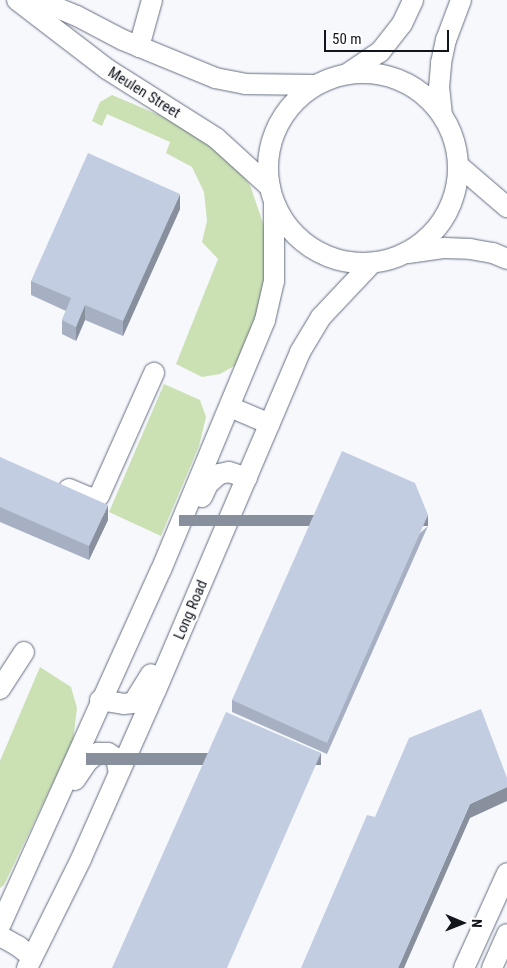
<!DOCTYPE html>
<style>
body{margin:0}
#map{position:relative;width:507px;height:968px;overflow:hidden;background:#f6f8fc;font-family:"Roboto Condensed",sans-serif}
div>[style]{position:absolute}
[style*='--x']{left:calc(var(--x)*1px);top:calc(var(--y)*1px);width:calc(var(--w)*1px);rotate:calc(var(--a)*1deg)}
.green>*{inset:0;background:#cbe0b3}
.roads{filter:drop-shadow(0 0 1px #656e80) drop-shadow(0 0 1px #656e80)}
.minor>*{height:20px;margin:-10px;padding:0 10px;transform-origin:10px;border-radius:10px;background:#fff}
.minor>.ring{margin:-10px;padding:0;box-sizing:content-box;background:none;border:20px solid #fff;border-radius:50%}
.wall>*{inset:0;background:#a7b0c2}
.shaded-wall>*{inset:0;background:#88909e;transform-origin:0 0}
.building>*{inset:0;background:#c2cde2}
span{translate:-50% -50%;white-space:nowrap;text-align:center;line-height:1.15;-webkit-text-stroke:5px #fff;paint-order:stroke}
.street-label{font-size:15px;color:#11151c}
.north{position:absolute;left:437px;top:898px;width:50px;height:50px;-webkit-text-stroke:4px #fff;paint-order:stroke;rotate:91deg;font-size:14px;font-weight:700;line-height:20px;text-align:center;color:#11151c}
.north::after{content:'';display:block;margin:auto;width:18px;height:22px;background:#11151c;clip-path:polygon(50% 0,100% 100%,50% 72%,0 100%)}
.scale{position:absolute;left:324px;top:30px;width:125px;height:22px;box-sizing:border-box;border:2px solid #11151c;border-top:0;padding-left:6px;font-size:15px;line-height:18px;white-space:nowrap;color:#11151c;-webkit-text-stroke:4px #fff;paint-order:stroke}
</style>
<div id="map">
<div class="green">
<i style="clip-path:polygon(112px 95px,178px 123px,225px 153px,250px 185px,267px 235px,268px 280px,261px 311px,236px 365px,220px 374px,202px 377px,176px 364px,218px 259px,202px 242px,207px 221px,204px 192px,192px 167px,166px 153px,170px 142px,107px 114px,102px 126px,92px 121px,100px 102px)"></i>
<i style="clip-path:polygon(164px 384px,200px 400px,206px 417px,199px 446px,161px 536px,109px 512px)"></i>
<i style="clip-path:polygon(40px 667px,71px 687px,77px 708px,73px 741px,4px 885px,0 888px,0 761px)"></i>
</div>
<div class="roads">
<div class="minor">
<i style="--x:17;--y:0;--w:113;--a:37.5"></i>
<i style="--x:107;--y:69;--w:129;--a:32.3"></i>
<i style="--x:216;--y:138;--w:73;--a:42.2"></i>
<i style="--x:38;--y:0;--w:42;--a:22.3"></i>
<i style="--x:77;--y:16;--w:52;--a:27.6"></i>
<i style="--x:123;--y:40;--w:100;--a:22.4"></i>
<i style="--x:215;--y:78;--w:31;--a:11"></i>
<i style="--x:245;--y:84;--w:70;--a:0.8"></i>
<i style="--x:139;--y:47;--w:49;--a:-74.5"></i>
<i class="ring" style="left:268px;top:73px;width:170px;height:170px"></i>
<i style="--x:347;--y:74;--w:40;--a:-34"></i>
<i style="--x:380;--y:52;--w:36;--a:-52"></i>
<i style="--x:402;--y:24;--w:26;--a:-65"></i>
<i style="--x:442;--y:115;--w:27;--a:-96"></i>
<i style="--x:439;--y:88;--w:25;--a:-85"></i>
<i style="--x:441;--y:63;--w:24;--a:-78"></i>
<i style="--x:446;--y:40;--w:43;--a:-69.4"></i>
<i style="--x:458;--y:165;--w:65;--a:40.6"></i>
<i style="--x:408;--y:253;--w:37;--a:-8"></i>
<i style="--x:445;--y:248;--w:25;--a:2"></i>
<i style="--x:470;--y:249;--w:23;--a:10"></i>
<i style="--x:493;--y:253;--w:15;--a:23"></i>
<i style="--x:230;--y:407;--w:43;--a:23"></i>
<i style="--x:69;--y:489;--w:23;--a:23"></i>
<i style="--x:90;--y:498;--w:9;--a:-13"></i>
<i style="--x:99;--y:496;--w:135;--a:-65.9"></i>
<i style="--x:202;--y:497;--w:14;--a:-65"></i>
<i style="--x:208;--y:484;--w:15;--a:-42"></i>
<i style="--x:219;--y:474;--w:10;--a:-11"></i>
<i style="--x:229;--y:472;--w:19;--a:18"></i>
<i style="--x:0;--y:689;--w:44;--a:-57"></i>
<i style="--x:100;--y:700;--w:24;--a:9"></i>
<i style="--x:124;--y:704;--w:9;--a:-6"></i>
<i style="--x:133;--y:703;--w:34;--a:-58"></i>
<i style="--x:75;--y:780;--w:23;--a:-56"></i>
<i style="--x:88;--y:761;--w:13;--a:-39"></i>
<i style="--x:98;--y:753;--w:10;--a:0"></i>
<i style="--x:108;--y:753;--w:9;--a:32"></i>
<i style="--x:116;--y:758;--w:15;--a:79"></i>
<i style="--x:0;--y:926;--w:391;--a:-65.7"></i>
<i style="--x:161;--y:570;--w:271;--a:-67.4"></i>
<i style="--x:265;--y:320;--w:40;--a:-77"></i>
<i style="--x:274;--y:281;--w:79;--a:-90"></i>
<i style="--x:0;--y:936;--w:21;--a:29"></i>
<i style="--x:18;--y:946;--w:18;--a:38"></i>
<i style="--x:27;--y:968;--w:122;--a:-63.6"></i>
<i style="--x:81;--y:859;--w:185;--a:-66.1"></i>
<i style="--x:156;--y:690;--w:367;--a:-66.9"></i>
<i style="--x:300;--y:352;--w:41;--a:-59"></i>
<i style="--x:321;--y:317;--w:74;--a:-46.6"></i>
<i style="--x:464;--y:968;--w:104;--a:-65.6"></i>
<i style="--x:492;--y:968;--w:37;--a:-66"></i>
</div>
</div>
<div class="wall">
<i style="clip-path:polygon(180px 209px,123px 336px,85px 320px,76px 341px,62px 334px,62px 320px,66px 311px,31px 295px,31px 281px)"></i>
<i style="clip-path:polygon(0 457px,108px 520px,89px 560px,0 522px)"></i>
<i style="clip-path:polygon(428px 526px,327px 754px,232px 712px,232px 700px)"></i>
</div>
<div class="shaded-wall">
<i style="clip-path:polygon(180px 194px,180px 209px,123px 336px,123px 321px)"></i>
<i style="clip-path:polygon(85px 305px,85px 320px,76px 341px,76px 327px)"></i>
<i style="clip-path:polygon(108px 505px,108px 520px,89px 560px,89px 546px)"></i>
<i style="left:428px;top:515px;width:11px;height:249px;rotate:90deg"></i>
<i style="left:321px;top:753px;width:12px;height:235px;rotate:90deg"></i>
<i style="clip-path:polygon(507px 787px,507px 801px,470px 818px,404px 968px,398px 968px,470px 804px)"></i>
</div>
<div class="building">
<i style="clip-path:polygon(88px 153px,180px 194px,123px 321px,85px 305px,76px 327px,62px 320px,71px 298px,31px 281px)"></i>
<i style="clip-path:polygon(342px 451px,415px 483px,428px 515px,327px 743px,232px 700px)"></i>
<i style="clip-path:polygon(0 457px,108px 505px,89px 546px,0 507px)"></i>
<i style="clip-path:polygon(481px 709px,507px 778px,507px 787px,470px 804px,398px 968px,301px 968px,367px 815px,375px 817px,409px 738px)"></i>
<i style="clip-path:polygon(226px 712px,321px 753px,227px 968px,112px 968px)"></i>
</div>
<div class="street-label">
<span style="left:144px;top:93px;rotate:32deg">Meulen Street</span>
<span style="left:191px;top:610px;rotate:-67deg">Long Road</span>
</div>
<div class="north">N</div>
<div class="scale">50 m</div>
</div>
